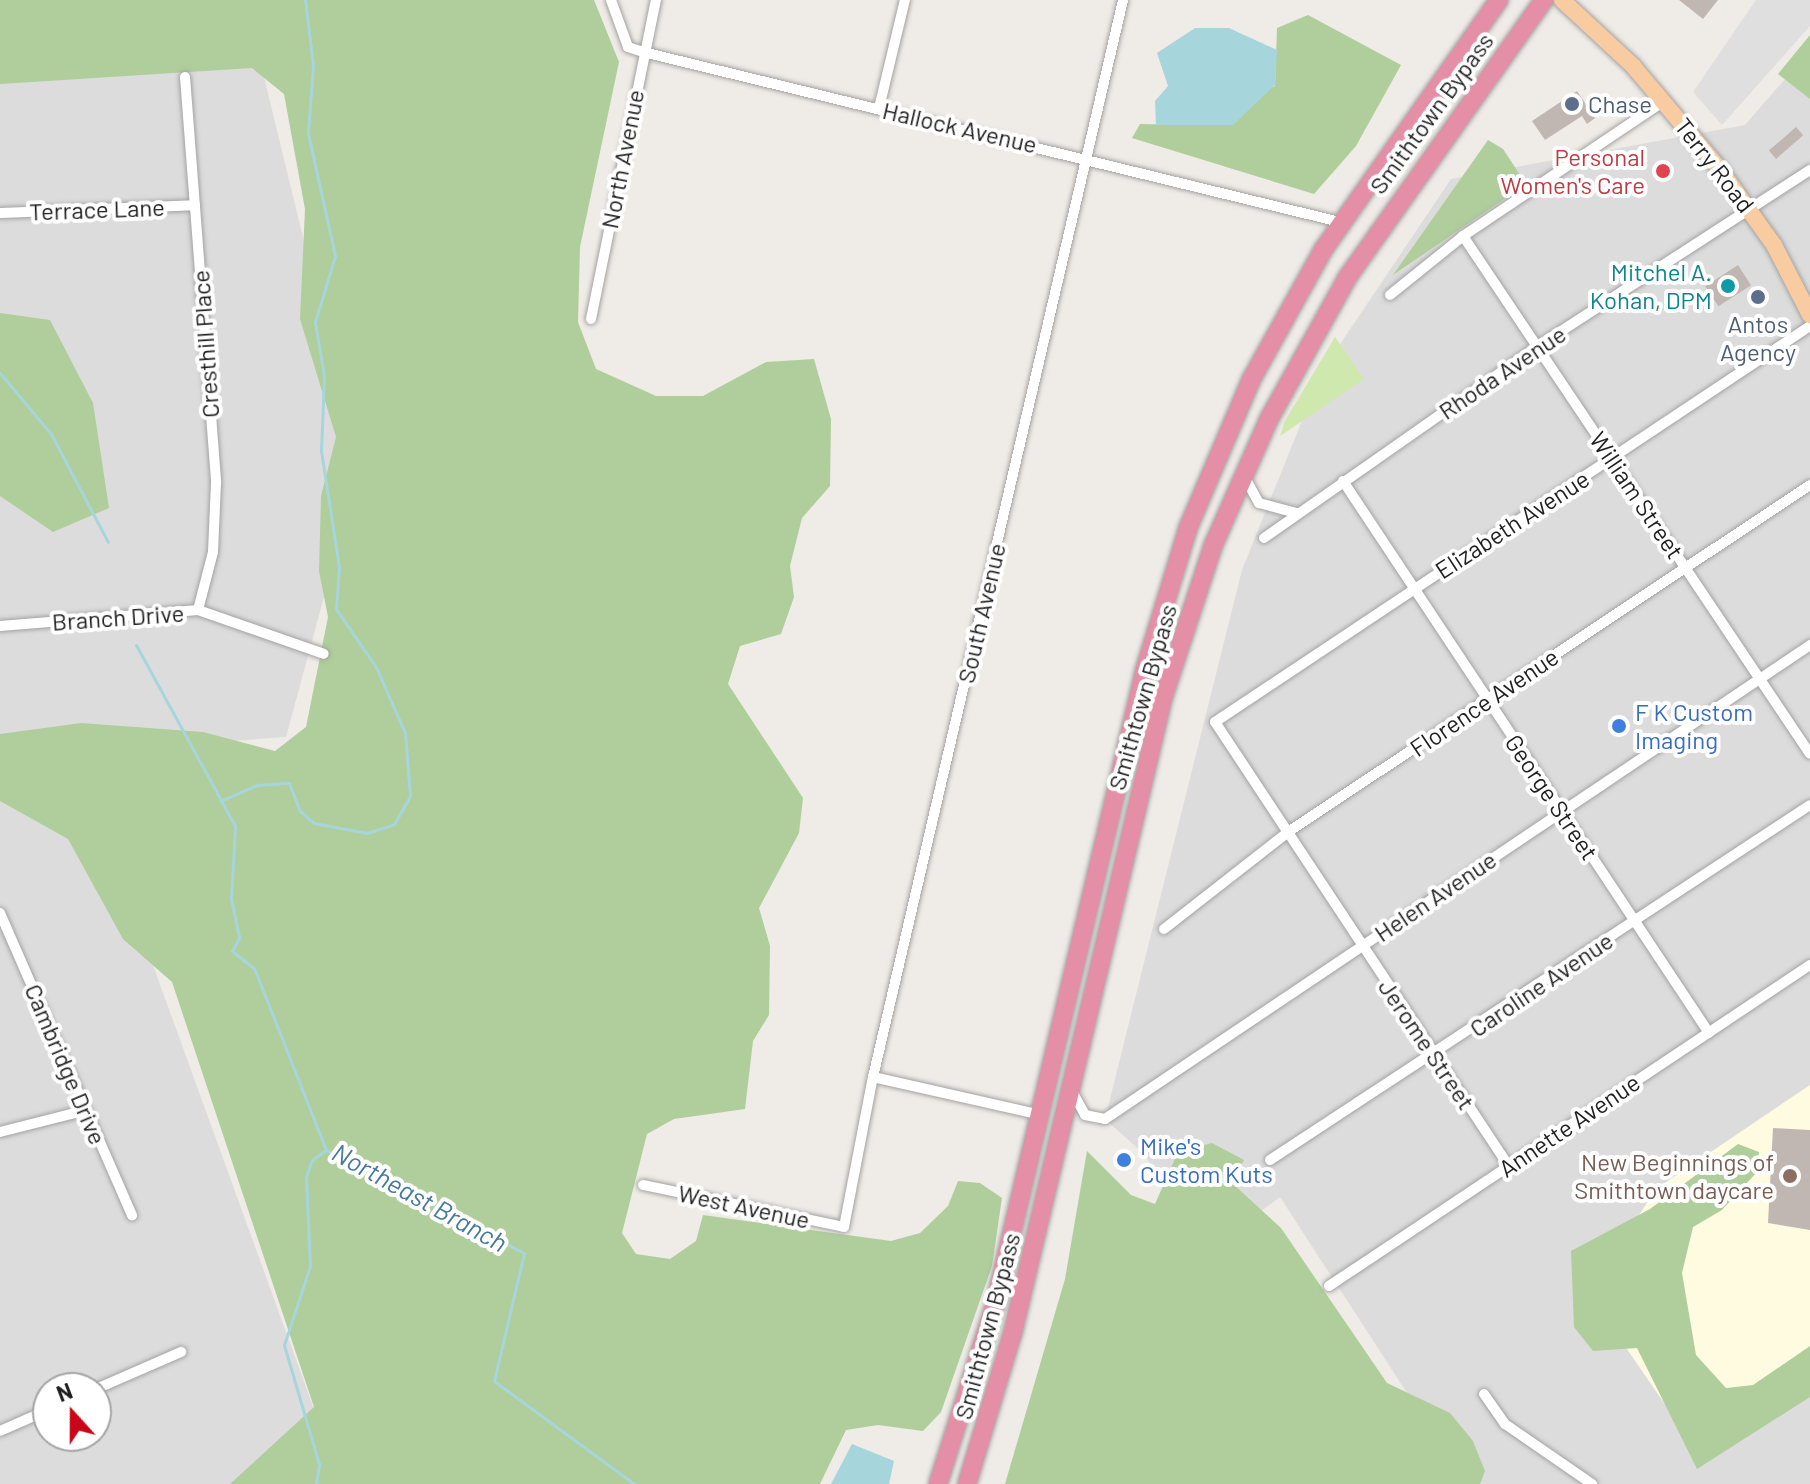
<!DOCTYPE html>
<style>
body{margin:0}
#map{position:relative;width:1810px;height:1484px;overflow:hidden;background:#efebe6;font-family:Barlow,sans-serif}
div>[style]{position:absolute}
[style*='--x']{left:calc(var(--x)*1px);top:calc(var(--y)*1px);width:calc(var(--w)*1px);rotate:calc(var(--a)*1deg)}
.residential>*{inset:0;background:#dddcdc}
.education>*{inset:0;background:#fefbe0}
.grass>*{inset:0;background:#cfe8ad}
.forest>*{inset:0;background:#afce9b}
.parking>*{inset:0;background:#dfdfdf}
.water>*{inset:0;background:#a7d5dc}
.stream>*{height:3px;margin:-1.5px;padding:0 1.5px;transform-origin:1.5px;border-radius:1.5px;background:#a7d5dc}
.building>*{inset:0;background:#c0b7b2;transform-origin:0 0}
.roads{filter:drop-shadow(0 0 2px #a3a3a3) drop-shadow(0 0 2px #a3a3a3)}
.street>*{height:10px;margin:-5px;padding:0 5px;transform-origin:5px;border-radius:5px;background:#fff}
.primary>*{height:16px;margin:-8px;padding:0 8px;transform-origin:8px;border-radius:8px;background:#f9cba1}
.highway>*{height:18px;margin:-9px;padding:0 9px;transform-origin:9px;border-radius:9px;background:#e58fa7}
.dots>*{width:22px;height:22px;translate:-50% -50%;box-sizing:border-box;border:4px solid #fff;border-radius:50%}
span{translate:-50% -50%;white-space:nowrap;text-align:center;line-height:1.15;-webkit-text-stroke:8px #fff;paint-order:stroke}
.service-label{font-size:24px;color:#4e5e75}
.left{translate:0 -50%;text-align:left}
.street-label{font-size:24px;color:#1f1f1f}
.health-label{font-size:24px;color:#be3a42}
.right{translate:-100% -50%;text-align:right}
.culture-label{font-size:24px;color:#0d838f}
.shop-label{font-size:24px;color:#366cbe}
.education-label{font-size:24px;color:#785e54}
.water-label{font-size:26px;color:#47799d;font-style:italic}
.north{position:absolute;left:32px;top:1372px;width:80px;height:80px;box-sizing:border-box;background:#fff;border:2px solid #a5a5a5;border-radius:50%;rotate:339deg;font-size:22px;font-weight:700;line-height:32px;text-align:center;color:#1f1f1f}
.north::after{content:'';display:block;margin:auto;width:28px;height:36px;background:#c90517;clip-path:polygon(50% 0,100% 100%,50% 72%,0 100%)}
</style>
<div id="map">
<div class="residential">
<i style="clip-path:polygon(255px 40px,336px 373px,370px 427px,286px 737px,0 758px,0 46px)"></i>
<i style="clip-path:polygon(1810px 50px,1810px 1484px,1466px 1484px,1280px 1197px,1206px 1252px,1144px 1154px,1105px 1119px,1242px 570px,1322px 371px,1451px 179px,1745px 125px)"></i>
<i style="clip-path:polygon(evenodd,88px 786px,319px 1423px,248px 1484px,0 1484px,0 792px,88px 786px,48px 1388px,96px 1388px,96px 1436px,48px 1436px,48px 1388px)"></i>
</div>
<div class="education">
<i style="clip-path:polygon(1810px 1085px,1810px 1382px,1704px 1461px,1607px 1320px,1606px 1266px,1656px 1189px)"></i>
</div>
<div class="grass">
<i style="clip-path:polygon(1335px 337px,1364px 379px,1280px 436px,1285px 421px)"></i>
</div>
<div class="forest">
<i style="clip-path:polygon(0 0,594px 0,619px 62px,580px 247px,578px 322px,596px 369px,656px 396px,703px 396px,766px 362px,814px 359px,831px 419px,830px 486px,802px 518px,790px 566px,794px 597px,781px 634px,740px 646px,728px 684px,803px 798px,799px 833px,759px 908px,770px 946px,769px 1015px,753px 1041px,745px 1109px,674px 1119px,647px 1134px,622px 1233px,636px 1254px,670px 1259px,696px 1241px,703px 1215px,891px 1241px,920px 1233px,948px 1206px,958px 1181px,980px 1183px,1002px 1198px,992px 1266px,941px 1412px,923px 1431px,878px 1425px,846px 1430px,820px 1484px,230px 1484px,314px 1407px,172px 982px,123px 939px,68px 839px,0 801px,0 734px,81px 723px,203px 732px,275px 751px,306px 727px,328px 617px,319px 571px,321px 496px,336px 437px,300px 319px,305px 209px,284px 94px,252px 68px,0 84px)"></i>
<i style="clip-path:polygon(1308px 15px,1401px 65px,1356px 146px,1314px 194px,1132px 138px,1140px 124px,1195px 125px,1275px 86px,1277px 28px)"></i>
<i style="clip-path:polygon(1810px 35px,1810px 99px,1778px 74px)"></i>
<i style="clip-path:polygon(1488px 140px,1503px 149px,1526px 184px,1393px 275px)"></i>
<i style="clip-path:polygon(0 313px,50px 320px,93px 403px,109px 508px,53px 532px,0 496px)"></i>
<i style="clip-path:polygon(1212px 1143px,1244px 1160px,1232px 1183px,1281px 1228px,1387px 1383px,1450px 1413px,1473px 1441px,1485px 1471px,1480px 1484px,1005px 1484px,1065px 1279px,1087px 1151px,1131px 1195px,1155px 1204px,1178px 1152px)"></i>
<i style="clip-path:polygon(1738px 1144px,1759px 1152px,1757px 1172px,1722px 1210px,1693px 1227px,1682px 1273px,1696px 1355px,1726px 1388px,1753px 1385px,1810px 1346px,1810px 1397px,1697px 1469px,1637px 1348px,1593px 1351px,1574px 1327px,1571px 1251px,1650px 1209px)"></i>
</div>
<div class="parking">
<i style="clip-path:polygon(1756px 0,1810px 0,1810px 26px,1722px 125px,1693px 92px)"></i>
</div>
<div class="water">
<i style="clip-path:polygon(1195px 28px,1229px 28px,1277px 50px,1275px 85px,1233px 125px,1156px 125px,1155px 101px,1168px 86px,1157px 53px)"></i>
<i style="clip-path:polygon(852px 1444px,894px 1461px,889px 1484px,831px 1484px)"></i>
</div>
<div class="stream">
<i style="--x:0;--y:373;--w:80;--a:50.1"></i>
<i style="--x:51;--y:434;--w:122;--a:62.2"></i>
<i style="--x:136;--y:645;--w:206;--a:61.3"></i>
<i style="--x:235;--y:826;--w:73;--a:93.1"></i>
<i style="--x:231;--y:899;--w:40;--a:78"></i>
<i style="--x:239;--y:938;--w:15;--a:118"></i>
<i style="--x:232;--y:951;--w:28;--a:38"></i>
<i style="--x:254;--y:968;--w:196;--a:68.4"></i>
<i style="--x:326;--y:1150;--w:223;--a:27.5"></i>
<i style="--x:524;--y:1253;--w:131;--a:103.2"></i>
<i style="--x:494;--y:1381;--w:174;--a:36.3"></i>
<i style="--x:220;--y:801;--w:40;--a:-23.4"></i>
<i style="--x:257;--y:785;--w:32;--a:-4"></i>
<i style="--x:289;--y:783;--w:30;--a:69"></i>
<i style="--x:300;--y:811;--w:18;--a:41"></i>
<i style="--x:314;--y:823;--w:54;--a:10.7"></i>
<i style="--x:367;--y:833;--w:28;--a:-18"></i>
<i style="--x:394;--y:824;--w:32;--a:-60"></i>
<i style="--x:410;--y:796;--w:63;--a:-94.5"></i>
<i style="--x:405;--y:733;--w:72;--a:-113.7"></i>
<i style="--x:376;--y:667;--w:70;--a:-124.6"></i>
<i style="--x:336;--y:609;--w:42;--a:-85.9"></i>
<i style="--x:339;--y:567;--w:117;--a:-98.8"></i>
<i style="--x:321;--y:451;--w:75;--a:-87.7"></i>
<i style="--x:324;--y:376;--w:55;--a:-99.5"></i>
<i style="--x:315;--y:322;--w:69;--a:-73.1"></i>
<i style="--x:335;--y:256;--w:126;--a:-102.4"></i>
<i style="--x:308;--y:133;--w:68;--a:-85.8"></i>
<i style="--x:313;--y:65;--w:65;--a:-97"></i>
<i style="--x:316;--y:1484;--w:20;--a:-81"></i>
<i style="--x:319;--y:1464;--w:124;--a:-106.4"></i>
<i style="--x:284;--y:1345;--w:83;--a:-71.8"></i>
<i style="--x:310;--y:1266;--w:89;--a:-92.6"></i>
<i style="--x:306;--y:1177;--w:18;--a:-71"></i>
<i style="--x:312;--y:1160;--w:17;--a:-36"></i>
</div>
<div class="building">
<i style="clip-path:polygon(1679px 0,1718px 0,1703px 19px)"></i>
<i style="clip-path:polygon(1577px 91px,1595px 118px,1587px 124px,1582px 116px,1545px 140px,1532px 121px)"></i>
<i style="left:1796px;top:127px;width:11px;height:36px;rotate:49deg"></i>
<i style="left:1738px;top:265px;width:24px;height:39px;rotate:57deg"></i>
<i style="clip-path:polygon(1773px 1128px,1810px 1130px,1810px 1230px,1768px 1223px)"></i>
</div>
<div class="roads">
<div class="street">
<i style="--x:611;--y:0;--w:50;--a:70.1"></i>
<i style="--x:628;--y:47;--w:16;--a:18"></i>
<i style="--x:643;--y:52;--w:717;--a:13.71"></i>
<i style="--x:185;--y:77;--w:407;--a:85.6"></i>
<i style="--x:216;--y:483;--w:69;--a:92.5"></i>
<i style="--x:213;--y:552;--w:60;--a:104.5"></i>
<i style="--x:879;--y:108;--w:111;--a:-76.5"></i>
<i style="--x:0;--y:213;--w:195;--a:-2.3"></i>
<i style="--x:1463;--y:236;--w:623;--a:56.18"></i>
<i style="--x:1390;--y:295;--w:94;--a:-38.9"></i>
<i style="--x:1463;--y:236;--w:242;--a:-33.9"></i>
<i style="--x:591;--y:319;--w:326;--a:-78.5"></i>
<i style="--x:1244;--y:476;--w:31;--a:61"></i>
<i style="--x:1259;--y:503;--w:38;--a:15"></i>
<i style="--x:1343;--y:481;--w:662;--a:56.45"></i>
<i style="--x:1264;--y:538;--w:335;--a:-35"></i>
<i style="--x:1538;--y:346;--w:324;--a:-32.9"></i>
<i style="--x:0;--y:626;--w:199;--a:-4.6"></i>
<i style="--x:198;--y:610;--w:133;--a:19.2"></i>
<i style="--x:0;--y:913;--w:330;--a:66.4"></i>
<i style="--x:1164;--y:929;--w:157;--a:-38"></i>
<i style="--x:1288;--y:832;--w:627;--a:-33.61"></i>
<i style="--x:873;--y:1077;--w:172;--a:12.7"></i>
<i style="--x:1073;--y:1093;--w:25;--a:61"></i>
<i style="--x:1085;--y:1115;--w:20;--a:11"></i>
<i style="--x:1105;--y:1119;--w:850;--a:-33.91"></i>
<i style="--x:0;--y:1132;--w:86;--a:-14.2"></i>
<i style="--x:1270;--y:1160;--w:646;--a:-33.32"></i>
<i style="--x:1508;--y:1165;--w:531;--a:-123.48"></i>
<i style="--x:1215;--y:722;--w:715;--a:-33.65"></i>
<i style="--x:643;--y:1185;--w:205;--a:11.8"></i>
<i style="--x:844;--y:1227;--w:153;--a:-79.1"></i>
<i style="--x:873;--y:1077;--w:1106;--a:-76.93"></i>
<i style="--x:1329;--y:1286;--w:578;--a:-33.72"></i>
<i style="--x:96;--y:1389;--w:93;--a:-23.5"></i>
<i style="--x:1484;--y:1394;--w:37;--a:55"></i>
<i style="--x:1505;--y:1424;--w:106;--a:34.6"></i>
<i style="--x:0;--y:1431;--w:52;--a:-23.6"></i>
</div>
<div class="primary">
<i style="--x:1562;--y:0;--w:97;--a:42.9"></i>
<i style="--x:1633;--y:66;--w:133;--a:49.9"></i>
<i style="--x:1719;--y:168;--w:95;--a:54.5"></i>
<i style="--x:1774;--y:245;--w:79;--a:62.8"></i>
</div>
<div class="highway">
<i style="--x:938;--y:1484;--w:189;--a:-72.4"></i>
<i style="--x:995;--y:1304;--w:652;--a:-76.71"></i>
<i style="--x:1145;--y:669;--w:147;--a:-73"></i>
<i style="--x:1188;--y:528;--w:161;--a:-66.9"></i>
<i style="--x:1251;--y:380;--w:149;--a:-61"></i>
<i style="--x:1323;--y:250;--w:306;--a:-54.9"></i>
<i style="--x:967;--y:1484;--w:159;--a:-73.2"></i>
<i style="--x:1013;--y:1332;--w:652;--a:-76.69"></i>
<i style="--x:1163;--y:698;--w:160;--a:-71.8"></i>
<i style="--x:1213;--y:546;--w:139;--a:-66.2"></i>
<i style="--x:1269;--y:419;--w:161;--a:-61"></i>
<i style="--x:1347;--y:278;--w:341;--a:-54.7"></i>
</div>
</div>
<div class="dots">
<i style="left:1572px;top:104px;background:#5c6f8a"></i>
<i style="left:1663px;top:171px;background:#e0444e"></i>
<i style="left:1728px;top:286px;background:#0f9aa8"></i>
<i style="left:1758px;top:297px;background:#5c6f8a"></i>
<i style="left:1619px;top:726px;background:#3f7fe0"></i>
<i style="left:1124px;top:1160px;background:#3f7fe0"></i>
<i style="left:1790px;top:1176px;background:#8d6e63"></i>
</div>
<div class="service-label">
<span class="left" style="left:1588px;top:104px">Chase</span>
<span style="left:1758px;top:338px">Antos<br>Agency</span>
</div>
<div class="street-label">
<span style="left:1431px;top:113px;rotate:-54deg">Smithtown Bypass</span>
<span style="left:960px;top:127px;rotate:13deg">Hallock Avenue</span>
<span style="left:622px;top:159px;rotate:-79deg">North Avenue</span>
<span style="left:1715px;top:165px;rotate:52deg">Terry Road</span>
<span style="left:97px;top:209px;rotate:-2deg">Terrace Lane</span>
<span style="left:205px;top:344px;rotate:-94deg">Cresthill Place</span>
<span style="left:1502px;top:372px;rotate:-34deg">Rhoda Avenue</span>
<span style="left:1637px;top:495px;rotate:56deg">William Street</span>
<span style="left:1512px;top:524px;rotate:-33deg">Elizabeth Avenue</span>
<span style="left:981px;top:613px;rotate:-77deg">South Avenue</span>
<span style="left:118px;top:617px;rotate:-4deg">Branch Drive</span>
<span style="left:1142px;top:697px;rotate:-74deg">Smithtown Bypass</span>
<span style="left:1484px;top:702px;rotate:-34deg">Florence Avenue</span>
<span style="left:1552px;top:797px;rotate:56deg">George Street</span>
<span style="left:1435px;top:896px;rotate:-34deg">Helen Avenue</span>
<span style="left:1541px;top:984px;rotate:-34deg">Caroline Avenue</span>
<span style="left:1427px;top:1044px;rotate:56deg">Jerome Street</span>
<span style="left:66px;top:1064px;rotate:67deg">Cambridge Drive</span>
<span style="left:1569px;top:1125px;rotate:-34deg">Annette Avenue</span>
<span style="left:744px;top:1206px;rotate:12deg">West Avenue</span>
<span style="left:987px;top:1326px;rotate:-75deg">Smithtown Bypass</span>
</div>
<div class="health-label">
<span class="right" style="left:1645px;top:171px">Personal<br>Women's Care</span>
</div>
<div class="culture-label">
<span class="right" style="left:1712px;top:286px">Mitchel A.<br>Kohan, DPM</span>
</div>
<div class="shop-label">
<span class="left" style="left:1635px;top:726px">F K Custom<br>Imaging</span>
<span class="left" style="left:1140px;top:1160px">Mike's<br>Custom Kuts</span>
</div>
<div class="education-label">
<span class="right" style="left:1774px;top:1176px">New Beginnings of<br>Smithtown daycare</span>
</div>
<div class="water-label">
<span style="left:420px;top:1197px;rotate:29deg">Northeast Branch</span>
</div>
<div class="north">N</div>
</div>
